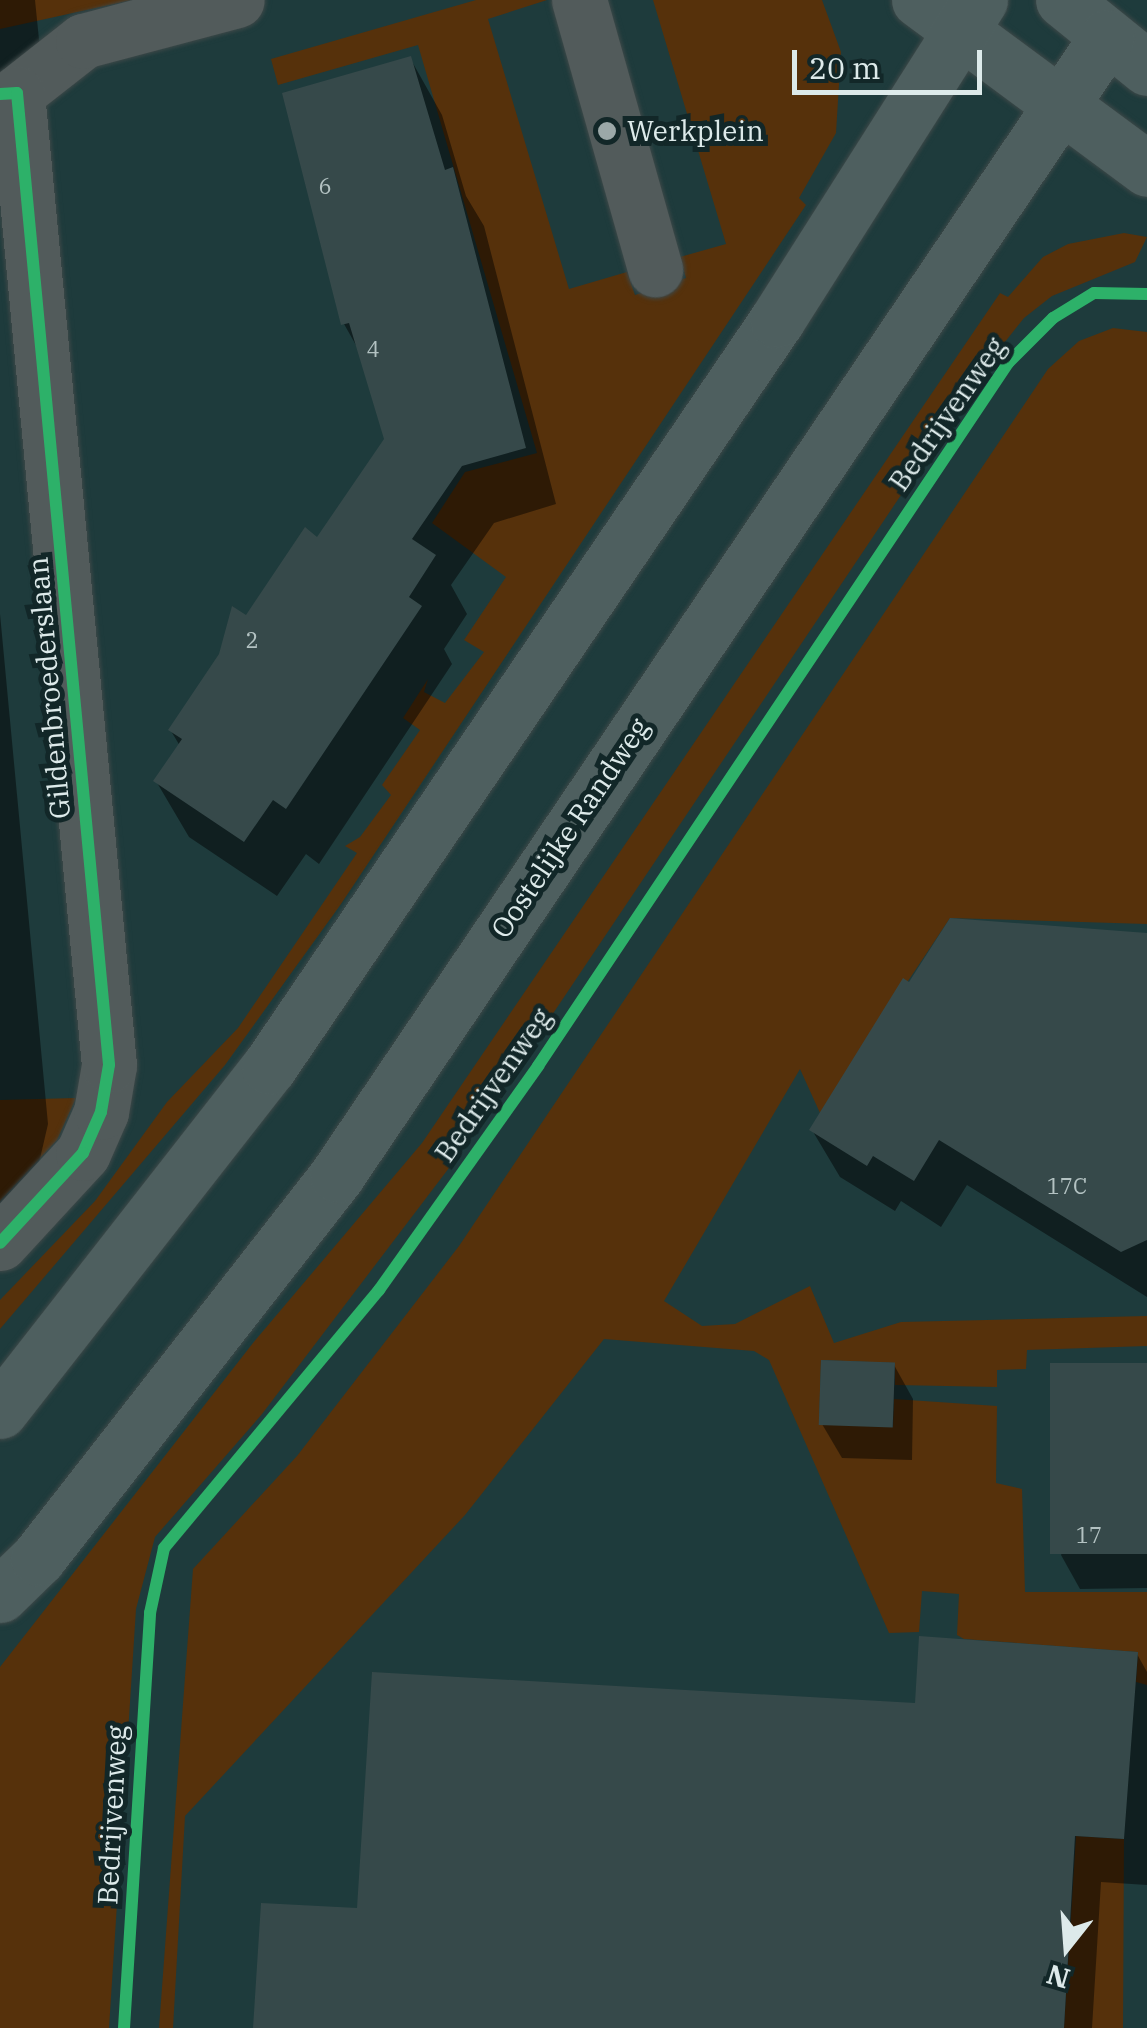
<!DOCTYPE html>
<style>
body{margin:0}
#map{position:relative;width:1147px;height:2028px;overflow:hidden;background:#212d2d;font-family:"IBM Plex Serif",serif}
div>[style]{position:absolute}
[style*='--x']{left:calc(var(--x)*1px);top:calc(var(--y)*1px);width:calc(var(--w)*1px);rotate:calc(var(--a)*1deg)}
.built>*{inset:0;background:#1e3b3c;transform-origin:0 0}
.green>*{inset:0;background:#56310b}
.shadow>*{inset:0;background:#0007}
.building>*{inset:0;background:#36494a;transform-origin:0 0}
.roads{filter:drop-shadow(0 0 2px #3d4848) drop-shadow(0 0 2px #3d4848)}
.minor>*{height:55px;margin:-27.5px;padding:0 27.5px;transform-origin:27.5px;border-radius:27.5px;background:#525b5b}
.major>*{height:55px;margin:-27.5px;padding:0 27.5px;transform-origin:27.5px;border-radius:27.5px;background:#4e5f5f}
.cycleway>*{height:12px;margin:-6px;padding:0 6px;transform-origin:6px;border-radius:6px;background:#2db169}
.dots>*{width:28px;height:28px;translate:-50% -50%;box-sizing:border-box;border:5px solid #122728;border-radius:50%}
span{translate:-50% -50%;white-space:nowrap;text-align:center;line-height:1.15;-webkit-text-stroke:10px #122728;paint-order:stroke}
.number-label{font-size:22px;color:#b3c2c2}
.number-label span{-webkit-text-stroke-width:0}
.poi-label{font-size:28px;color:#ddeaea}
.left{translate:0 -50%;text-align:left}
.street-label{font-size:28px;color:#ddeaea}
.north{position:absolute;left:1017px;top:1898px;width:100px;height:100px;-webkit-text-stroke:8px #122728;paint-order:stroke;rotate:197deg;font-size:28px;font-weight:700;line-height:40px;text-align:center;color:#ddeaea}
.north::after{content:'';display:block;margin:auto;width:35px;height:45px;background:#ddeaea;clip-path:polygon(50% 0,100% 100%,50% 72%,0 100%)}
.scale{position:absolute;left:792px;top:50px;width:190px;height:45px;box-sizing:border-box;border:5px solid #ddeaea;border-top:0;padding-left:12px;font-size:30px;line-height:35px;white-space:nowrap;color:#ddeaea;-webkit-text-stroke:8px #122728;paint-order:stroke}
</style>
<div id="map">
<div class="built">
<i style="left:0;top:0;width:1147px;height:2028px"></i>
</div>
<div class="green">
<i style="clip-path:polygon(0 0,132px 0,0 29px)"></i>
<i style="clip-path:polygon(476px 0,547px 0,488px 19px,569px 289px,627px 272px,635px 295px,686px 278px,680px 257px,726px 244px,653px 0,822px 0,841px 52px,836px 133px,799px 198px,806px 205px,341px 904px,225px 1065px,0 1329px,0 1300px,95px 1201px,167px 1102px,238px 1028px,357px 853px,345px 846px,360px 837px,391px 795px,382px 785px,420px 730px,403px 718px,428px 679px,424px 692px,445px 703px,484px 652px,464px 640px,506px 577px,432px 523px,465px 472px,537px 453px,418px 45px,278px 85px,271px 59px)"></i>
<i style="clip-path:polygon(1124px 233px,1147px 237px,1135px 262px,1052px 296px,1024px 318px,997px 352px,452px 1164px,262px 1414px,155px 1537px,136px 1609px,109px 2028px,0 2028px,0 1667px,253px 1343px,422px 1143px,1000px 293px,1008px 297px,1043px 257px,1068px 244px)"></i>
<i style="clip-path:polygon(1113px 328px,1147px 332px,1147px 924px,950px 918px,820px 1113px,800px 1069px,664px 1301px,702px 1326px,735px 1324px,810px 1286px,834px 1343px,901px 1322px,1147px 1316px,1147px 1346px,1027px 1350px,1026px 1369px,997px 1370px,997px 1387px,895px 1385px,895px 1363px,821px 1360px,819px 1424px,893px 1427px,894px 1399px,997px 1406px,996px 1483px,1022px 1489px,1025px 1592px,1147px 1592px,1147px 1685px,1136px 1682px,1138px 1652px,964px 1639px,957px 1635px,959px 1594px,922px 1591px,919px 1632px,889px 1633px,769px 1360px,754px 1351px,604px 1339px,465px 1515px,185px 1816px,173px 2028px,159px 2028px,193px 1569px,297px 1456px,459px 1246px,1048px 369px,1079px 341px)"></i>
<i style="clip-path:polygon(76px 1098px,57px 1140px,0 1201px,0 1100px)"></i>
<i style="clip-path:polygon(1076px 1836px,1124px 1839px,1123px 2028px,1064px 2028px)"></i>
</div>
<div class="shadow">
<i style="clip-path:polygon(0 0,35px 0,42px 69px,0 74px)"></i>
<i style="clip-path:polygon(410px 58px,442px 115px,466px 196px,484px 226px,556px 504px,494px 523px,451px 585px,467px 614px,444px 649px,452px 664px,319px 864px,306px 854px,277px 896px,189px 837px,156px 781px,180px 746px,171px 731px,247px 618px,318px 540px,386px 439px,361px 354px,344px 324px)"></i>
<i style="clip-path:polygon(0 614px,48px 1124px,30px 1202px,0 1256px)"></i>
<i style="clip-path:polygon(1147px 935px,1147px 1297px,967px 1185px,941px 1227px,901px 1201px,895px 1211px,840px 1177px,812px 1130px,910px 986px)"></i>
<i style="clip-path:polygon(894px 1365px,913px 1399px,912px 1460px,842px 1458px,822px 1424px)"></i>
<i style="clip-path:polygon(1147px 1365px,1147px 1588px,1080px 1589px,1061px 1555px)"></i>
<i style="clip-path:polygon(1137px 1654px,1147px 1672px,1147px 1885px,1101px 1882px,1092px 2028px,256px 2028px,360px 1911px,917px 1706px)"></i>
</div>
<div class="building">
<i style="clip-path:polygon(411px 56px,445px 170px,453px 167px,526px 448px,462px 466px,412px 539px,436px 555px,409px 597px,422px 606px,286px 809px,273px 800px,244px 842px,153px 781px,182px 739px,168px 730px,219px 654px,232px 606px,246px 615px,305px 527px,317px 537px,384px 439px,349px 323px,341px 325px,282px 93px)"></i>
<i style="clip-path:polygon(950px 918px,1147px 933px,1147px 1240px,1121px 1252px,939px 1140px,914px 1181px,873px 1156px,867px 1166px,809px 1130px,903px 978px,909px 982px)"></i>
<i style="left:821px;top:1360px;width:74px;height:65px;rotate:2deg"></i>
<i style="left:1147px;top:1363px;width:191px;height:97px;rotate:90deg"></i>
<i style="clip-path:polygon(919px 1636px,1138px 1652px,1124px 1839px,1075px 1836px,1064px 2028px,253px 2028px,261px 1903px,357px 1908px,372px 1672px,915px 1703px)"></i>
</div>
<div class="roads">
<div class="minor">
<i style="--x:579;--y:0;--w:280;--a:74.2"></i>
<i style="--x:17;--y:93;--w:84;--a:-38.2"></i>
<i style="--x:83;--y:41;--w:159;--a:-14.9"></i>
<i style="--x:0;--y:1243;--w:122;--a:-47.3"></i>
<i style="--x:83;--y:1153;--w:45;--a:-66.3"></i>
<i style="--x:101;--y:1112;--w:48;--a:-80.3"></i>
<i style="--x:109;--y:1065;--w:976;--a:-95.41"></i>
</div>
<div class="major">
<i style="--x:919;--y:0;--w:284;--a:36.5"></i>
<i style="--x:1063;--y:0;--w:108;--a:39"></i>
<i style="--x:0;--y:1411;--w:437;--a:-52"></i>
<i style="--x:269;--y:1067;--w:903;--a:-55.78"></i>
<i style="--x:777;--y:320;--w:379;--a:-57.6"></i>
<i style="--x:0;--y:1595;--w:53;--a:-44.2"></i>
<i style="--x:38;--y:1558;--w:486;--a:-52"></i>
<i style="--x:337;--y:1175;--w:1374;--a:-55.92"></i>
</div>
</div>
<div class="cycleway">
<i style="--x:0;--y:94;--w:17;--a:-3"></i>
<i style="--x:17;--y:93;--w:976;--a:84.59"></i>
<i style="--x:109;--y:1065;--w:48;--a:99.7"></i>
<i style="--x:101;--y:1112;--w:45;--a:113.7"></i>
<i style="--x:83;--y:1153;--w:122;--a:132.7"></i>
<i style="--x:124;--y:2028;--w:416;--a:-86.4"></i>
<i style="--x:150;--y:1613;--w:66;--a:-77.8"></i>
<i style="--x:164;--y:1548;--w:336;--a:-50.2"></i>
<i style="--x:379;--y:1290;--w:275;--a:-54.6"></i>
<i style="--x:538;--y:1066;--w:846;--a:-56.23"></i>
<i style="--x:1008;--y:363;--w:64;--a:-45"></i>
<i style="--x:1053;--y:318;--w:48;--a:-31.4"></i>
<i style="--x:1094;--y:293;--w:53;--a:1.1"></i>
</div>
<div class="dots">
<i style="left:607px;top:131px;background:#9ba8a8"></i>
</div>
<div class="number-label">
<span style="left:325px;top:186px">6</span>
<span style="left:373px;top:349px">4</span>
<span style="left:252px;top:640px">2</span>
<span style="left:1067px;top:1186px">17C</span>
<span style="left:1089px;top:1535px">17</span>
</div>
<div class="poi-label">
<span class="left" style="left:627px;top:131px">Werkplein</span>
</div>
<div class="street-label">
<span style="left:947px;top:414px;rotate:-55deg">Bedrijvenweg</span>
<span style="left:49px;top:688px;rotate:-95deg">Gildenbroederslaan</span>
<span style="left:570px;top:828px;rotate:-56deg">Oostelijke Randweg</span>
<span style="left:493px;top:1085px;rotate:-55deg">Bedrijvenweg</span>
<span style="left:112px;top:1815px;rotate:-87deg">Bedrijvenweg</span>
</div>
<div class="north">N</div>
<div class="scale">20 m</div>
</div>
